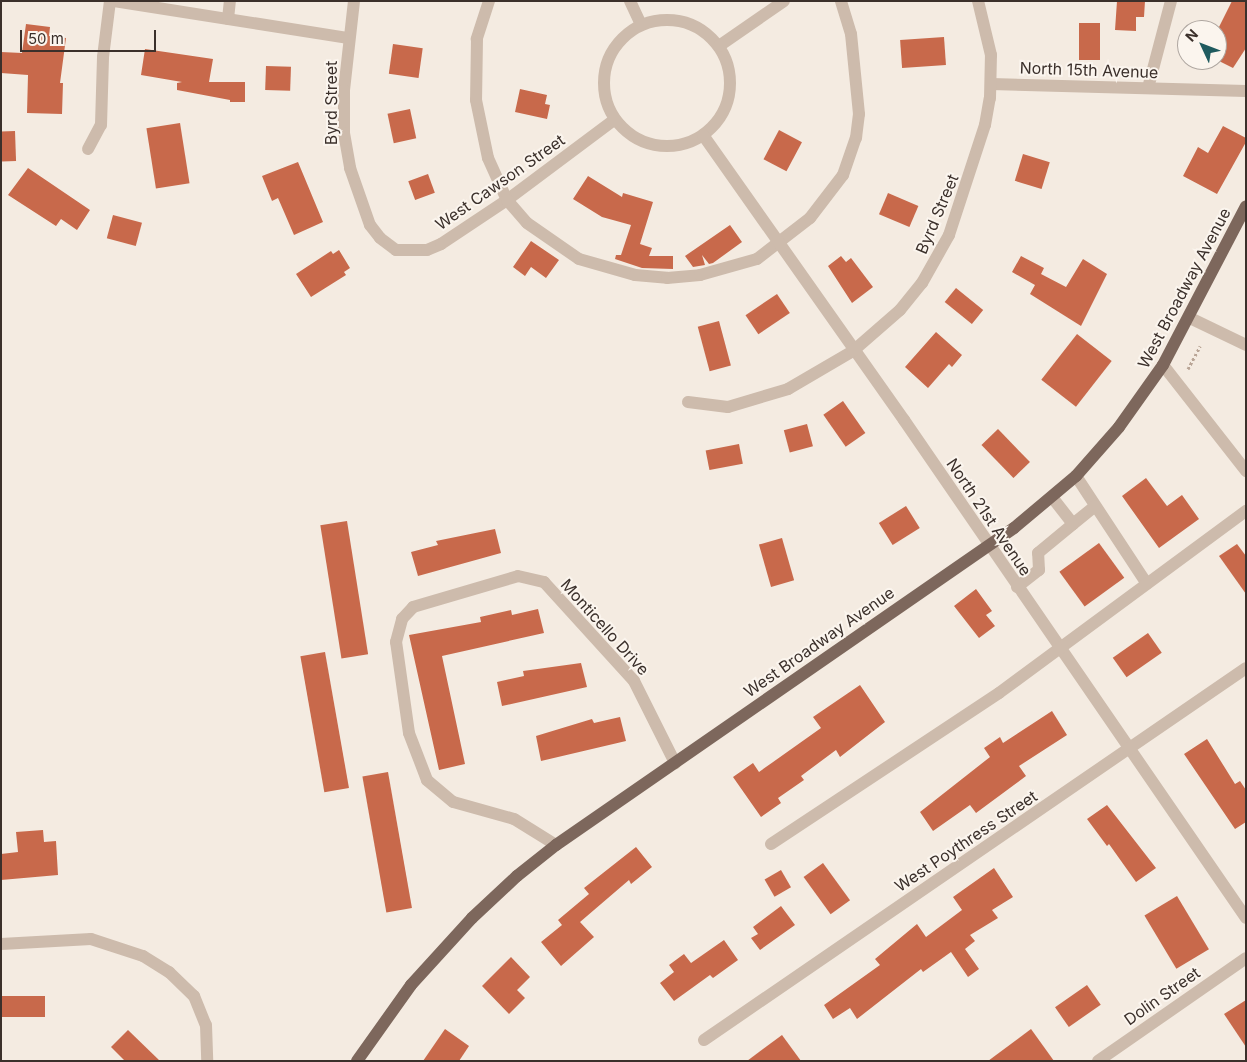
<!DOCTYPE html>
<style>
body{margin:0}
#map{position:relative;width:1247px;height:1062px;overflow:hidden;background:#f4ebe1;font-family:Inter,sans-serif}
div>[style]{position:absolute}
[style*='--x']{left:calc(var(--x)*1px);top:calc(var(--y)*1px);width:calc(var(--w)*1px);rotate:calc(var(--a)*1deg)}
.building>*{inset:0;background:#c8694b;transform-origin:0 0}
.path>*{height:3px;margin-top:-1.5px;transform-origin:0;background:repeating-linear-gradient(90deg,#b9a596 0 2.5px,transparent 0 5px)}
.minor>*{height:12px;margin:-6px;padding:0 6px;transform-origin:6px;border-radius:6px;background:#cdbbac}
.minor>.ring{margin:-6px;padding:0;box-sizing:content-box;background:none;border:12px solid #cdbbac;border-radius:50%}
.major>*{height:12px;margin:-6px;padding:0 6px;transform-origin:6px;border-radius:6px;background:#7d675c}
span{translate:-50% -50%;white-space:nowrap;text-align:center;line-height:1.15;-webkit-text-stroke:4px #fbf5ee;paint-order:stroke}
.street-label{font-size:16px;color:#3b302b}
.frame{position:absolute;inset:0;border:2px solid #3b302b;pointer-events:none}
.north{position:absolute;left:1177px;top:20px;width:50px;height:50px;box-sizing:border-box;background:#fbf5ee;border:1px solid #aea6a0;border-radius:50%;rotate:313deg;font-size:14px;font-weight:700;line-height:20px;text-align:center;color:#3b302b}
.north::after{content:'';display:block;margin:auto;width:18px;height:22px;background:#1f5a5e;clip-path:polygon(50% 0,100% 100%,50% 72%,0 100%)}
.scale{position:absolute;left:20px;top:30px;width:136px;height:22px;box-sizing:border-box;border:2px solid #3b302b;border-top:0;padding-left:6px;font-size:15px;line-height:18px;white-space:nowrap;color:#3b302b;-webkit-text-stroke:4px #fbf5ee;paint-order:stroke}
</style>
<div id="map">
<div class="building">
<i style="clip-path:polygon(1117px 1px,1145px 1px,1144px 17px,1136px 17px,1136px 31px,1115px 30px)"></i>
<i style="clip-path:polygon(1232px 1px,1246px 1px,1246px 48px,1233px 68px,1217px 60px,1217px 31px)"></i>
<i style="left:1079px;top:23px;width:21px;height:37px"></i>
<i style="clip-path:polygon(26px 24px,50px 27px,49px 36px,66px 38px,60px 83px,63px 83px,62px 114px,27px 113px,28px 75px,1px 73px,1px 52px,22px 53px)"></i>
<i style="left:944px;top:37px;width:28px;height:44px;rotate:86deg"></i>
<i style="left:393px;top:44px;width:30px;height:30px;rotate:8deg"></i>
<i style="clip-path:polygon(145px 49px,213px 59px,209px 82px,245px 82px,245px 102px,230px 102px,230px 100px,177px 90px,177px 83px,182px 82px,141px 75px)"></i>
<i style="left:266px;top:66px;width:25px;height:24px;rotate:2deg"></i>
<i style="clip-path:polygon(520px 89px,547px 95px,545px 104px,550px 105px,547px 119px,515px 112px)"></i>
<i style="left:410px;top:109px;width:30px;height:23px;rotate:78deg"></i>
<i style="left:180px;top:123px;width:61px;height:34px;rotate:81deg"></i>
<i style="clip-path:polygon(1223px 126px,1246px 138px,1246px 142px,1217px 194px,1183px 176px,1198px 147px,1208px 153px)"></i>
<i style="left:779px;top:130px;width:26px;height:33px;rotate:28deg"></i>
<i style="left:15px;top:131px;width:30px;height:14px;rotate:88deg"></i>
<i style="left:1023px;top:154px;width:28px;height:28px;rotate:17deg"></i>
<i style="clip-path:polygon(298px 162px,323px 222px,294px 235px,278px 198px,272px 201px,262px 176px)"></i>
<i style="clip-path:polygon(28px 168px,90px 210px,77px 230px,61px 219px,56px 226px,8px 195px)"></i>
<i style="left:428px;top:174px;width:20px;height:21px;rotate:70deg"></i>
<i style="clip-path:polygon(588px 176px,622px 197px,623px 193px,653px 202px,640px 244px,652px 248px,649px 256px,673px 256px,673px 269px,642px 268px,615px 259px,616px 255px,621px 255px,631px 225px,602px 217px,573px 199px)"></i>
<i style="left:888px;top:193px;width:33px;height:23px;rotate:23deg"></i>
<i style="left:113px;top:215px;width:30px;height:24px;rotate:15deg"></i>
<i style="clip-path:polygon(730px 225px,742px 242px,713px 263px,709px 264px,702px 255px,705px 265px,693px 267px,685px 256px)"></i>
<i style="clip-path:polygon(531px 241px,559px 260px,546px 278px,531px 267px,525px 276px,513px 267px)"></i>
<i style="clip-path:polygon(339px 250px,350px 268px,344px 272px,346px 275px,311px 297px,296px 274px,331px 251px,333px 254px)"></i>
<i style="clip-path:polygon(841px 256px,846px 262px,851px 258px,873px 287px,852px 303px,828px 266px)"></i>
<i style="clip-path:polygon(1021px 256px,1044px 268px,1041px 274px,1066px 287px,1083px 259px,1107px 274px,1081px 326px,1030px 294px,1035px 285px,1012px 272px)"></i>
<i style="left:956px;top:288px;width:35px;height:18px;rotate:39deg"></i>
<i style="left:777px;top:294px;width:23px;height:38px;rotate:56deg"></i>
<i style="left:719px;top:321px;width:46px;height:22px;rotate:75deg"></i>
<i style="clip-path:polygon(936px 332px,962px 355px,952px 367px,949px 364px,928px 388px,905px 367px)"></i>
<i style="left:1077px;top:334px;width:44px;height:58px;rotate:38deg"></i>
<i style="left:843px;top:401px;width:39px;height:24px;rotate:55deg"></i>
<i style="left:807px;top:424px;width:23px;height:24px;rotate:75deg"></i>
<i style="left:998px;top:429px;width:46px;height:23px;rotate:46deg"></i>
<i style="left:739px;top:444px;width:20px;height:34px;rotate:79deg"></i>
<i style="clip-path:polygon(1146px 478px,1167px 506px,1182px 495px,1199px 519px,1159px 548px,1122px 496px)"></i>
<i style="left:906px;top:506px;width:26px;height:32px;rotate:58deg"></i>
<i style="left:347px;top:521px;width:135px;height:27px;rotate:81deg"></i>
<i style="clip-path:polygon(495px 529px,501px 553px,418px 576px,411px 552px,438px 545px,436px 541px)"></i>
<i style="left:782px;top:538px;width:44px;height:24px;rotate:74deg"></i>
<i style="left:1099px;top:543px;width:43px;height:49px;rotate:54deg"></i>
<i style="clip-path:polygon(1237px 544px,1246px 556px,1246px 594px,1219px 556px)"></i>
<i style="clip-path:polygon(976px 589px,992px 611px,986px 615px,995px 626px,979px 638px,954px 606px)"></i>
<i style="clip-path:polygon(538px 609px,544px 633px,442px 656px,465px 764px,439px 770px,409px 635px,481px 622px,480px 617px,511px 610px,512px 615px)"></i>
<i style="left:1148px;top:633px;width:24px;height:43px;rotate:55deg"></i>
<i style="left:325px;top:652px;width:138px;height:25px;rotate:80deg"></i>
<i style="clip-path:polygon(581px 663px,587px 687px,502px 706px,497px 682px,524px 676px,523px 671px)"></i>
<i style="clip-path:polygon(860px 685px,885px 722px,840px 757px,836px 750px,801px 776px,804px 780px,778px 798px,781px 803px,761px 817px,733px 777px,753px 763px,759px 772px,821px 728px,813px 717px)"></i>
<i style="clip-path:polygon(1052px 711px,1067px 735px,1019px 766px,1026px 776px,976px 813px,970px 805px,933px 831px,920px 812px,990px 757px,984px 748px,1000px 737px,1003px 743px)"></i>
<i style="clip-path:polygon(620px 717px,626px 741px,541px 761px,536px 736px,592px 719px,594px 723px)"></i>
<i style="clip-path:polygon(1207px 739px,1235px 784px,1240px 781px,1246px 790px,1246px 822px,1235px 829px,1184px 754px)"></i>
<i style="left:388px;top:772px;width:138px;height:26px;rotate:80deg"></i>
<i style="clip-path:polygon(1107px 805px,1156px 868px,1136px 882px,1109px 844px,1107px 846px,1087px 819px)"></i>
<i style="clip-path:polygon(43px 830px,44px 842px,56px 841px,58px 875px,1px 880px,1px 854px,18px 852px,16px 832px)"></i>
<i style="clip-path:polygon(636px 847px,652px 867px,631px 884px,629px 880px,580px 922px,594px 937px,561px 966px,541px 942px,562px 925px,558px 920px,589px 894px,584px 888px)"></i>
<i style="left:823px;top:863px;width:46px;height:24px;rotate:54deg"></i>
<i style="clip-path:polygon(994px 868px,1013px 897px,992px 910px,998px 918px,970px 935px,975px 941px,965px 949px,979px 969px,968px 977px,951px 952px,923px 972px,921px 969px,857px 1019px,850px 1008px,833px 1019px,824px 1005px,880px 965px,875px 959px,917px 924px,926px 937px,962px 910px,953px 897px)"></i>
<i style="left:781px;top:870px;width:20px;height:19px;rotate:60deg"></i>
<i style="left:1177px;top:896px;width:62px;height:38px;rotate:59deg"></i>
<i style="clip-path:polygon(781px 906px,795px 925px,760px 950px,751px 938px,758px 934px,753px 927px)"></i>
<i style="clip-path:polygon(724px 940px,738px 960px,713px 978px,710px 975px,674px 1001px,660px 983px,674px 972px,669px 965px,684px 954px,691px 963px)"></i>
<i style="clip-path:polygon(511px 957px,530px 977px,517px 990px,525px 998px,509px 1014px,482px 986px)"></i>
<i style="left:1087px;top:985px;width:24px;height:39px;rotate:55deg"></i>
<i style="left:1px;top:996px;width:44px;height:21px"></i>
<i style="clip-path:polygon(1246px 1000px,1246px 1047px,1224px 1014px)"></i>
<i style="clip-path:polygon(445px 1029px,469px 1046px,459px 1061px,423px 1061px)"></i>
<i style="clip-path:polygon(1031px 1029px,1054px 1061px,988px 1061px)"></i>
<i style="clip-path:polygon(128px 1030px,160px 1061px,125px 1061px,111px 1047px)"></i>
<i style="clip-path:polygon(782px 1035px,801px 1061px,747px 1061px)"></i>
</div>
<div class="path">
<i style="--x:1188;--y:369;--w:26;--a:-62"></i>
</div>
<div class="minor">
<i style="--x:114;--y:1;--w:236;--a:9"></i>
<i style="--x:354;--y:1;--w:90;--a:96.4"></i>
<i style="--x:344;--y:90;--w:43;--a:90"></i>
<i style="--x:344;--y:133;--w:36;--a:80"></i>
<i style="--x:350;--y:168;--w:60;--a:70.7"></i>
<i style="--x:370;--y:225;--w:16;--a:52"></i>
<i style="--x:380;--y:238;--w:20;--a:37"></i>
<i style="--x:396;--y:250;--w:31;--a:0"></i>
<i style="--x:427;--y:250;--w:15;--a:-23"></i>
<i style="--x:441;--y:244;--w:79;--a:-33.7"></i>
<i style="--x:507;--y:200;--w:134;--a:-36.8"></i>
<i style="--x:489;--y:1;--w:40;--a:108"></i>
<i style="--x:477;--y:39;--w:61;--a:90.9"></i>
<i style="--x:476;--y:100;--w:59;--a:78.3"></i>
<i style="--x:488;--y:158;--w:46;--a:65.7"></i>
<i style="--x:507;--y:200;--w:30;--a:49"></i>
<i style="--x:527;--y:223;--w:63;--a:34.7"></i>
<i style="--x:579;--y:259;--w:58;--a:15.9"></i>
<i style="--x:635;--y:275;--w:32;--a:5"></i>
<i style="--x:667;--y:278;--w:33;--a:-5"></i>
<i style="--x:700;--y:275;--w:59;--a:-15.7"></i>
<i style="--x:757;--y:259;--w:67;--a:-37.7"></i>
<i style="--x:810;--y:218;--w:54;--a:-52.5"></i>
<i style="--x:843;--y:175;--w:39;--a:-71"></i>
<i style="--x:856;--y:138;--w:24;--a:-83"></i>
<i style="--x:859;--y:114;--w:80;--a:-95.7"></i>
<i style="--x:851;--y:34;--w:34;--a:-107"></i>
<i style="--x:630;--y:1;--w:26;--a:65"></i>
<i style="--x:228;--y:19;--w:18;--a:-84"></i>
<i class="ring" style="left:604px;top:20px;width:114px;height:114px"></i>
<i style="--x:719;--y:46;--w:79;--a:-34.7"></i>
<i style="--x:991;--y:84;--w:255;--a:1.6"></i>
<i style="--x:1148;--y:88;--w:90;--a:-75.2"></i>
<i style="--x:703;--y:135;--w:349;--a:54.8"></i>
<i style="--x:904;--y:420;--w:604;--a:55.52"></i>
<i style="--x:88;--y:149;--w:27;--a:-62"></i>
<i style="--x:101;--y:125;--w:68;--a:-88.3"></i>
<i style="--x:103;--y:57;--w:56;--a:-82.9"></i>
<i style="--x:1190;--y:318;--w:62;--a:25.7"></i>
<i style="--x:1163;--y:365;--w:135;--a:51.9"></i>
<i style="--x:688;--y:402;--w:40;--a:7.1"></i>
<i style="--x:728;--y:407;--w:63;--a:-16.7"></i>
<i style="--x:788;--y:389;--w:75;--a:-30.3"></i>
<i style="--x:853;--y:351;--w:62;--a:-41.1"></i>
<i style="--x:900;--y:310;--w:35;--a:-51"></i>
<i style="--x:922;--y:283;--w:55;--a:-60.6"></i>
<i style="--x:949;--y:235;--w:116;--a:-71.9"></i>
<i style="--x:985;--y:125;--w:27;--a:-80"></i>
<i style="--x:990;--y:98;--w:43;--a:-88.7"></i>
<i style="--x:991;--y:55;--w:56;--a:-103.5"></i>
<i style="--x:1076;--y:476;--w:129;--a:56.7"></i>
<i style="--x:1073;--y:524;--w:28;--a:-39"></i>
<i style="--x:1017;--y:587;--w:28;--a:-38"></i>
<i style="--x:1039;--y:570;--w:17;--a:-93"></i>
<i style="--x:1038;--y:553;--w:45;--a:-39.6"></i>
<i style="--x:1073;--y:524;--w:34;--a:-128"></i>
<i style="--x:771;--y:844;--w:273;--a:-33.5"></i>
<i style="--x:999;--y:693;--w:307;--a:-36.4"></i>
<i style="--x:556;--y:845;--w:49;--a:-148.2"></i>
<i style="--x:514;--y:819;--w:63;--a:-164.4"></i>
<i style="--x:453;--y:802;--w:34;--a:-140"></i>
<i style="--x:427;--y:780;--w:50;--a:-111"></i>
<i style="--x:409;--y:733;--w:92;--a:-98.1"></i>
<i style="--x:396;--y:642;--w:24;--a:-75"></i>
<i style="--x:402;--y:619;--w:16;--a:-47"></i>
<i style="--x:413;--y:607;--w:109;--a:-16.4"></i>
<i style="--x:518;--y:576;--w:27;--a:13"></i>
<i style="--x:544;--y:582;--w:134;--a:47.7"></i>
<i style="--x:634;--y:681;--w:92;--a:63.4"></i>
<i style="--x:1;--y:944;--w:90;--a:-3.2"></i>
<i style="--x:91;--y:939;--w:55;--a:18.1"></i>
<i style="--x:143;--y:956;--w:31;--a:32"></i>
<i style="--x:169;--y:972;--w:35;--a:44"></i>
<i style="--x:194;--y:996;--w:31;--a:68"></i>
<i style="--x:206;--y:1025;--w:36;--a:88"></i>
<i style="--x:704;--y:1040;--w:657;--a:-34.46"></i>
<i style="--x:1098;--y:1061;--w:180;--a:-34.8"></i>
</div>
<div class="major">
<i style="--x:357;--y:1061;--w:93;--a:-54.6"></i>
<i style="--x:411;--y:985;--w:91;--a:-47.7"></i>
<i style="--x:472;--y:918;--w:62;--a:-43"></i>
<i style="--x:517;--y:876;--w:50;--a:-38.5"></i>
<i style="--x:556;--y:845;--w:557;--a:-34.69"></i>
<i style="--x:1014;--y:528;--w:81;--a:-40"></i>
<i style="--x:1076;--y:476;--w:65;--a:-48.7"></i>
<i style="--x:1119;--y:427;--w:76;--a:-54.6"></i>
<i style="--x:1163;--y:365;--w:179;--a:-62.4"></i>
</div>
<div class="street-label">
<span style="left:1089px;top:70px;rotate:2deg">North 15th Avenue</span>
<span style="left:331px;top:103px;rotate:-90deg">Byrd Street</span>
<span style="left:500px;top:182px;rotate:-35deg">West Cawson Street</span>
<span style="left:937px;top:214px;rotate:-67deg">Byrd Street</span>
<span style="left:1184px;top:288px;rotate:-62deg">West Broadway Avenue</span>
<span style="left:989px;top:517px;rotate:56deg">North 21st Avenue</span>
<span style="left:605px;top:627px;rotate:48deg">Monticello Drive</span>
<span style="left:819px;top:642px;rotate:-35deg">West Broadway Avenue</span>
<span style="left:966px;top:841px;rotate:-34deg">West Poythress Street</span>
<span style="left:1162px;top:996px;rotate:-35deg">Dolin Street</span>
</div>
<div class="frame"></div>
<div class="north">N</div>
<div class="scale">50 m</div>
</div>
